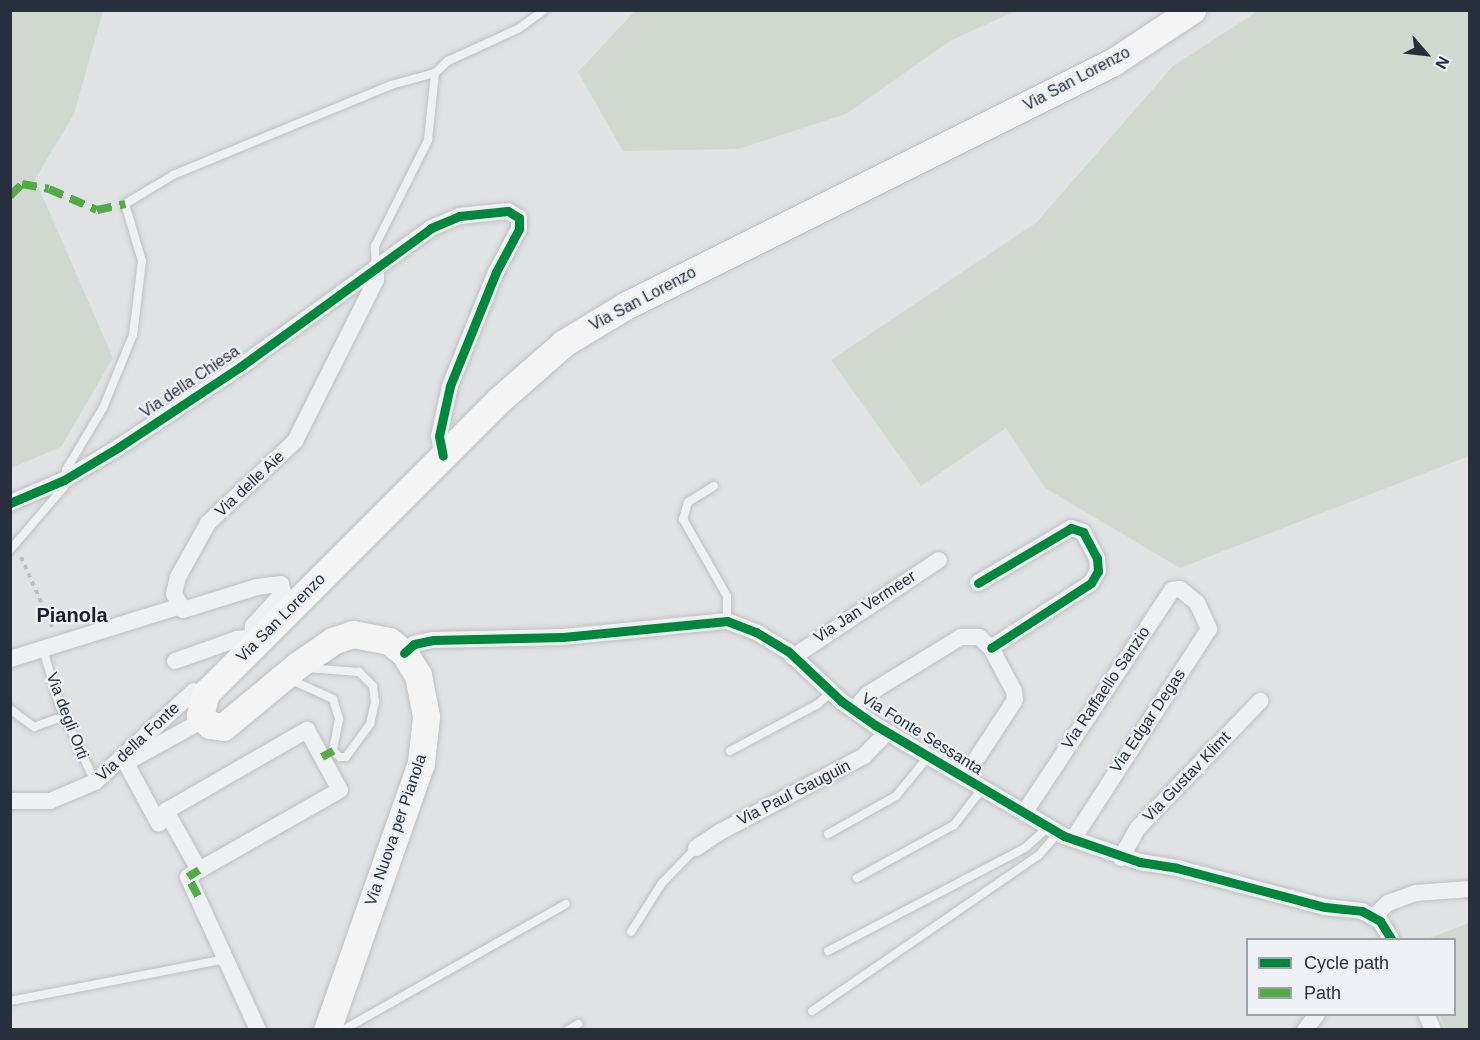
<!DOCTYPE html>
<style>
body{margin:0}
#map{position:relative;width:1480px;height:1040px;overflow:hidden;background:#e0e2e4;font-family:Helvetica,sans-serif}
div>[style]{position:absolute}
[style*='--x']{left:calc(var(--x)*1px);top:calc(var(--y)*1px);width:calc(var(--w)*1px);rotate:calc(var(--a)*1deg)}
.green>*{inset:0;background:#d0d8d0}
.path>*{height:4px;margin-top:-2px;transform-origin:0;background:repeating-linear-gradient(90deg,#bec0c4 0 4.5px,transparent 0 9px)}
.roads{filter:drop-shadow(0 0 2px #bec0c2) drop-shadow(0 0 2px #bec0c2)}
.lane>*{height:8px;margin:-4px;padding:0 4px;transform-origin:4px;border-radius:4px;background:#eff0f1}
.street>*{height:16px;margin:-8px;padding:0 8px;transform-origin:8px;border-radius:8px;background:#eff0f1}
.primary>*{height:27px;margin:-13.5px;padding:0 13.5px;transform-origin:13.5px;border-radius:13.5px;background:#f4f4f5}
.quiet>*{height:8px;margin-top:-4px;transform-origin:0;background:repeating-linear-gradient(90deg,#53ab46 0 15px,transparent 0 23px)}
.cycleway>*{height:9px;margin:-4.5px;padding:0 4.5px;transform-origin:4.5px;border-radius:4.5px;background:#00873e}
span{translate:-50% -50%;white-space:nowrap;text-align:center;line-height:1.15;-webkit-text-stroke:4.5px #edf0f4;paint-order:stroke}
.street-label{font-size:16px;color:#282f3c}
.quarter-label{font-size:20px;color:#1a202c;font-weight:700}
.frame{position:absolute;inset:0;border:12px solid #282f3c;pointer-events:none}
.legend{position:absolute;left:1246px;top:938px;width:210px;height:78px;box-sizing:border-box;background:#edf0f4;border:2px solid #9ea3aa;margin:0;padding:8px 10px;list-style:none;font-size:18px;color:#282f3c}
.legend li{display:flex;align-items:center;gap:12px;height:30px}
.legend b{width:30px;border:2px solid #9ea3aa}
.north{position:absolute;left:1396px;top:24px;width:60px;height:60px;-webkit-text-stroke:4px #edf0f4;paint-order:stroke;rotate:118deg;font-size:16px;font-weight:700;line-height:24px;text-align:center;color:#282f3c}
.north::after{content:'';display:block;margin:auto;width:21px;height:27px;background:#282f3c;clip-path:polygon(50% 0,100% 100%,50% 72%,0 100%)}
</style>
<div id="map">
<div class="green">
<i style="clip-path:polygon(11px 10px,103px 11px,74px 114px,35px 179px,113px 358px,61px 447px,11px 468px)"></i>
<i style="clip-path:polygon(635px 11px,635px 10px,1015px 11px,950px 41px,846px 114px,738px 149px,623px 151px,578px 72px)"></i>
<i style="clip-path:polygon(1258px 11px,1469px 11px,1469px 456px,1180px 568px,1045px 488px,1006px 428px,921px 486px,831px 360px,1037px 222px,1173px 66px)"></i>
<i style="clip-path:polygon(1469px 923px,1469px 1029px,1446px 1029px,1440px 1015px,1454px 1014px,1454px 940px,1427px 939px)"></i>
</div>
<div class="path">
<i style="--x:21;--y:557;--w:79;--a:66"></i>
</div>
<div class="roads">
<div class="lane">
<i style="--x:376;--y:268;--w:22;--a:-93"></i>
<i style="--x:375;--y:246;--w:119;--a:-63.4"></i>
<i style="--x:428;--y:140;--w:67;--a:-84"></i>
<i style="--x:435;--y:73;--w:18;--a:-43"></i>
<i style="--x:448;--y:61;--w:77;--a:-24.6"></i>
<i style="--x:518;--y:29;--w:32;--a:-36"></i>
<i style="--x:714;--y:486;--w:31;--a:148"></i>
<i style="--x:688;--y:502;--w:18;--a:106"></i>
<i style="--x:683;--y:519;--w:89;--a:60.3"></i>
<i style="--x:727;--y:596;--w:25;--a:90"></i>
<i style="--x:10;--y:550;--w:83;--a:-49.4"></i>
<i style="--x:64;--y:487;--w:17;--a:-83"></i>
<i style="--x:66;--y:470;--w:72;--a:-59.2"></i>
<i style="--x:103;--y:408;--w:79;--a:-67.7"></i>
<i style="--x:133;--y:335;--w:75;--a:-83.1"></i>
<i style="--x:142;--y:261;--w:59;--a:-106.6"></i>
<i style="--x:125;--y:204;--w:56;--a:-31.1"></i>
<i style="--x:173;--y:175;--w:236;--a:-22.4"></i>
<i style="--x:391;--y:85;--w:46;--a:-15.3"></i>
<i style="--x:43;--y:649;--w:57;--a:73.8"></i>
<i style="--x:59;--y:704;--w:86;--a:65.2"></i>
<i style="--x:287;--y:678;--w:51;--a:24.5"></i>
<i style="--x:333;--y:699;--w:21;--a:73"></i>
<i style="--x:339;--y:719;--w:33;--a:101"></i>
<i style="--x:333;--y:751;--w:9;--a:41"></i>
<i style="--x:340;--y:757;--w:6;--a:0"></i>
<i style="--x:346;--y:757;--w:41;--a:-54"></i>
<i style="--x:370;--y:724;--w:23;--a:-77"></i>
<i style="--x:375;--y:702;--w:16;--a:-97"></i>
<i style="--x:373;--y:686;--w:20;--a:-135"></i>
<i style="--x:359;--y:672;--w:52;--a:-175.6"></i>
<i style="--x:10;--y:709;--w:30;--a:37"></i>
<i style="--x:34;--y:727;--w:32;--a:-20"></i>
<i style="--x:730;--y:751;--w:100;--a:-28.1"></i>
<i style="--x:818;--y:704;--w:18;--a:-43"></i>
<i style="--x:828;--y:834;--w:78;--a:-29.2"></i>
<i style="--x:896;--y:796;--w:50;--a:-50.6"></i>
<i style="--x:857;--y:878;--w:111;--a:-28.7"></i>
<i style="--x:954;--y:825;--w:46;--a:-52.1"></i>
<i style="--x:631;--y:932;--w:58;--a:-57.7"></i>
<i style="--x:662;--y:883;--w:49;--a:-45.8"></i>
<i style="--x:828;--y:951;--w:222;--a:-27.6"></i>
<i style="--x:1025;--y:848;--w:31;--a:-42"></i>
<i style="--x:10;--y:1001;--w:220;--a:-11"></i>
<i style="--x:812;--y:1011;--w:275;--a:-34.5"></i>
<i style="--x:1039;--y:855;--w:29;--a:-49"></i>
<i style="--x:343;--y:1030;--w:256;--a:-29.5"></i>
<i style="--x:568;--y:1030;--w:12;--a:-31"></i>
</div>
<div class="street">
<i style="--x:10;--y:503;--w:59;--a:-23.1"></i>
<i style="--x:64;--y:480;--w:64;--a:-31"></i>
<i style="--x:119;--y:447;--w:145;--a:-33.5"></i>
<i style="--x:240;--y:367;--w:236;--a:-36"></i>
<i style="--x:431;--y:228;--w:30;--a:-23"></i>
<i style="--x:459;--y:216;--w:49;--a:-5.8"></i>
<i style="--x:508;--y:211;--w:13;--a:32"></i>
<i style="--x:519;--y:218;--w:11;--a:90"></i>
<i style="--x:519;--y:229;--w:49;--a:118.1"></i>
<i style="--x:496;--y:272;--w:123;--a:112"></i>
<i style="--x:450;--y:386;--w:51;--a:102.4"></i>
<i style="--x:439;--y:436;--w:20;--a:79"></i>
<i style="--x:978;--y:583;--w:108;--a:-30.6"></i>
<i style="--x:1071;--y:528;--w:13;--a:18"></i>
<i style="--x:1083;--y:532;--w:30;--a:62"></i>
<i style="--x:1097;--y:558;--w:13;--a:86"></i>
<i style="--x:1098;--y:571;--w:14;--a:120"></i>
<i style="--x:1091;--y:583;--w:119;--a:147"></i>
<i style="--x:252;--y:639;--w:13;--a:-86"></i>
<i style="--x:253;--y:626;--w:45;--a:-47.7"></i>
<i style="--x:283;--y:593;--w:9;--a:-103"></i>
<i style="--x:281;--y:584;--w:24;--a:173"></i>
<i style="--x:257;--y:587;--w:77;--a:162.7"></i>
<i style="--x:183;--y:610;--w:18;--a:-119"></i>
<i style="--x:174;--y:594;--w:17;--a:-77"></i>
<i style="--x:178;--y:577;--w:62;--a:-60.9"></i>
<i style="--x:208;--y:523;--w:120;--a:-43.3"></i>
<i style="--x:295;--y:441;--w:180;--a:-63.3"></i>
<i style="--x:376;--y:280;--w:12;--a:-90"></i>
<i style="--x:404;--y:653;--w:13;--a:-42"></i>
<i style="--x:414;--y:644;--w:19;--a:-12"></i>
<i style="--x:433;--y:640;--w:130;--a:-1.3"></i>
<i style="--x:563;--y:637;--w:165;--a:-5.6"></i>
<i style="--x:727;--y:621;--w:31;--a:21"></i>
<i style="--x:756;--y:632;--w:37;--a:31"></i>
<i style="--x:788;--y:651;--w:73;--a:43.3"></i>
<i style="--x:841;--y:701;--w:42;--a:35.2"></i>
<i style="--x:875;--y:725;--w:219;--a:30.4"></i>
<i style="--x:1064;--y:836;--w:80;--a:18.9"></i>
<i style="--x:1140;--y:862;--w:37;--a:9"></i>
<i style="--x:1177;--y:868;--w:153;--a:14.8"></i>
<i style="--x:1325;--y:907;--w:37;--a:6"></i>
<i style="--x:1362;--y:911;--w:21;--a:29"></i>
<i style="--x:1380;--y:921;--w:22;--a:58"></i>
<i style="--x:793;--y:657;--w:175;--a:-33.6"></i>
<i style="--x:10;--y:659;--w:176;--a:-17.2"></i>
<i style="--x:175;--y:661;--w:66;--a:-19.5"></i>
<i style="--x:237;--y:639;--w:12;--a:-5"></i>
<i style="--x:249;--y:638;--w:9;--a:32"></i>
<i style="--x:854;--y:710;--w:21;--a:-49"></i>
<i style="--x:868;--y:694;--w:109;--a:-31.5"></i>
<i style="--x:961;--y:637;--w:18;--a:0"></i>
<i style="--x:979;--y:637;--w:16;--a:43"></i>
<i style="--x:991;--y:648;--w:49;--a:61.9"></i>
<i style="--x:1014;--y:691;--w:9;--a:84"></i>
<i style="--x:1015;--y:700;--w:93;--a:123.2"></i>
<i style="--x:307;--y:730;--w:68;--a:61.2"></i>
<i style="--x:340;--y:790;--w:162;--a:150.4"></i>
<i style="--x:199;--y:870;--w:68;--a:-119.2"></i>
<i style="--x:166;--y:811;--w:163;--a:-29.9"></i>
<i style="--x:127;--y:762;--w:87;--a:-28.9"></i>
<i style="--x:126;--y:763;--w:69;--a:61.6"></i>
<i style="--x:10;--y:801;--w:40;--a:0"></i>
<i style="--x:50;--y:801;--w:49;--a:-22.9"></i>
<i style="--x:95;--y:782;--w:134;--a:-42.6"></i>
<i style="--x:1024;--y:813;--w:268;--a:-56.4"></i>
<i style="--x:1172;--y:590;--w:8;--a:-7"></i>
<i style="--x:1180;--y:589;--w:22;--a:39"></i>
<i style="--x:1197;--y:603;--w:29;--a:65"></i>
<i style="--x:1209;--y:629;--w:250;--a:122.9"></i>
<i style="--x:696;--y:848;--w:29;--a:-34"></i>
<i style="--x:720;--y:832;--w:163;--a:-27.8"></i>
<i style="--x:864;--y:756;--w:33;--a:-46"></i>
<i style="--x:1121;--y:858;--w:33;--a:-61"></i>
<i style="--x:1137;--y:829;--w:178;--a:-46.1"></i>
<i style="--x:199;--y:870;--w:13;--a:148"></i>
<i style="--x:188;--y:877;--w:168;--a:65.4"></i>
<i style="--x:1374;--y:916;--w:19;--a:-43"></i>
<i style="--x:1388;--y:903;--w:30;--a:-20"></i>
<i style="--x:1416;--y:893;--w:54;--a:-4.2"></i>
<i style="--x:1426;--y:1014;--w:17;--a:66"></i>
<i style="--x:1305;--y:1030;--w:20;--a:-53"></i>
</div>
<div class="primary">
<i style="--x:327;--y:1030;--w:283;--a:-70.6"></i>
<i style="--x:421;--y:763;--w:47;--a:-83.9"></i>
<i style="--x:426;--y:716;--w:42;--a:-101"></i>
<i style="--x:418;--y:675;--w:26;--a:-122"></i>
<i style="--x:404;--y:653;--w:19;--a:-141"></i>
<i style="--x:389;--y:641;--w:37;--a:-169"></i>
<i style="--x:353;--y:634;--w:21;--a:161"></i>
<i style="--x:333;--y:641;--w:42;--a:145.6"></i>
<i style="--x:298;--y:665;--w:97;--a:140.4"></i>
<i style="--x:223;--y:727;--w:13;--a:-171"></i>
<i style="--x:210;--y:725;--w:14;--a:-135"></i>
<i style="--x:200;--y:715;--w:23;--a:-75"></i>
<i style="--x:206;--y:693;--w:414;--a:-45"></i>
<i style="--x:499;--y:400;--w:86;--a:-41.2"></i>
<i style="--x:564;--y:343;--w:71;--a:-31.2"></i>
<i style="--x:625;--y:306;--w:546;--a:-26.57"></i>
<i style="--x:1113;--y:62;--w:95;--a:-33.4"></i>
</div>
</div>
<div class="quiet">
<i style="--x:10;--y:196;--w:17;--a:-45"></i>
<i style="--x:22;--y:184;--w:27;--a:10"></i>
<i style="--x:49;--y:189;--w:52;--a:23.6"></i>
<i style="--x:97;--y:210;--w:29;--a:-12"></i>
<i style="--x:322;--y:757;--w:13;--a:-29"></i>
<i style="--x:198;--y:896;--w:21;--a:-118"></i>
<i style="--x:188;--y:877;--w:13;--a:-32"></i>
</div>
<div class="cycleway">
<i style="--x:10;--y:503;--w:59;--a:-23.1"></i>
<i style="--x:64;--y:480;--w:64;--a:-31"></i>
<i style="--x:119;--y:447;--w:145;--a:-33.5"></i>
<i style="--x:240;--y:367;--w:236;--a:-36"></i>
<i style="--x:431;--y:228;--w:30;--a:-23"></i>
<i style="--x:459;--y:216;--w:49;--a:-5.8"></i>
<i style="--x:508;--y:211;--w:13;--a:32"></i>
<i style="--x:519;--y:218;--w:11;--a:90"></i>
<i style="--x:519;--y:229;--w:49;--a:118.1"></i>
<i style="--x:496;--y:272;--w:123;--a:112"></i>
<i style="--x:450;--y:386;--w:51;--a:102.4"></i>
<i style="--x:439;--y:436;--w:20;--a:79"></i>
<i style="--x:978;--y:583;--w:108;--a:-30.6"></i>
<i style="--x:1071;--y:528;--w:13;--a:18"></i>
<i style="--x:1083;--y:532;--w:30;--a:62"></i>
<i style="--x:1097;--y:558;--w:13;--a:86"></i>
<i style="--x:1098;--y:571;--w:14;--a:120"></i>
<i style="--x:1091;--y:583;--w:119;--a:147"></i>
<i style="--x:404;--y:653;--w:13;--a:-42"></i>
<i style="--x:414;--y:644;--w:19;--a:-12"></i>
<i style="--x:433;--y:640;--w:130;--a:-1.3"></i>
<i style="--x:563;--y:637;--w:165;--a:-5.6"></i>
<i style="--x:727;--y:621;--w:31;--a:21"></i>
<i style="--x:756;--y:632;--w:37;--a:31"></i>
<i style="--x:788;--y:651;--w:73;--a:43.3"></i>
<i style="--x:841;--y:701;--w:42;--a:35.2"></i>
<i style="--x:875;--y:725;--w:219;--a:30.4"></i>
<i style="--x:1064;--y:836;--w:80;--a:18.9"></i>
<i style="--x:1140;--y:862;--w:37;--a:9"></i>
<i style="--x:1177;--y:868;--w:153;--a:14.8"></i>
<i style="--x:1325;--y:907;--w:37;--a:6"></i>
<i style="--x:1362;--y:911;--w:21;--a:29"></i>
<i style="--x:1380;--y:921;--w:22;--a:58"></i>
</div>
<div class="street-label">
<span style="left:1077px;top:79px;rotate:-28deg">Via San Lorenzo</span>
<span style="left:643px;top:299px;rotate:-28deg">Via San Lorenzo</span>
<span style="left:190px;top:382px;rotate:-34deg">Via della Chiesa</span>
<span style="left:250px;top:484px;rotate:-43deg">Via delle Aie</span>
<span style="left:865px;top:607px;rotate:-33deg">Via Jan Vermeer</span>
<span style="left:281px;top:618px;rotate:-45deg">Via San Lorenzo</span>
<span style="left:1106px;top:688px;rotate:-56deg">Via Raffaello Sanzio</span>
<span style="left:67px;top:716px;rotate:69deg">Via degli Orti</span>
<span style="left:1148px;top:721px;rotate:-56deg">Via Edgar Degas</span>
<span style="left:922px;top:734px;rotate:32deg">Via Fonte Sessanta</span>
<span style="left:138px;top:742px;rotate:-43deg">Via della Fonte</span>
<span style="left:1187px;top:777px;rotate:-46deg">Via Gustav Klimt</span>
<span style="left:794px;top:793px;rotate:-27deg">Via Paul Gauguin</span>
<span style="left:396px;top:830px;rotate:-71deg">Via Nuova per Pianola</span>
</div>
<div class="quarter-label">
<span style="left:72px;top:615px">Pianola</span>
</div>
<div class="frame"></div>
<ul class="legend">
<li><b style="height:8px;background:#00873e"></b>Cycle path</li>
<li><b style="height:8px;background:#53ab46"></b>Path</li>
</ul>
<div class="north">N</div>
</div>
